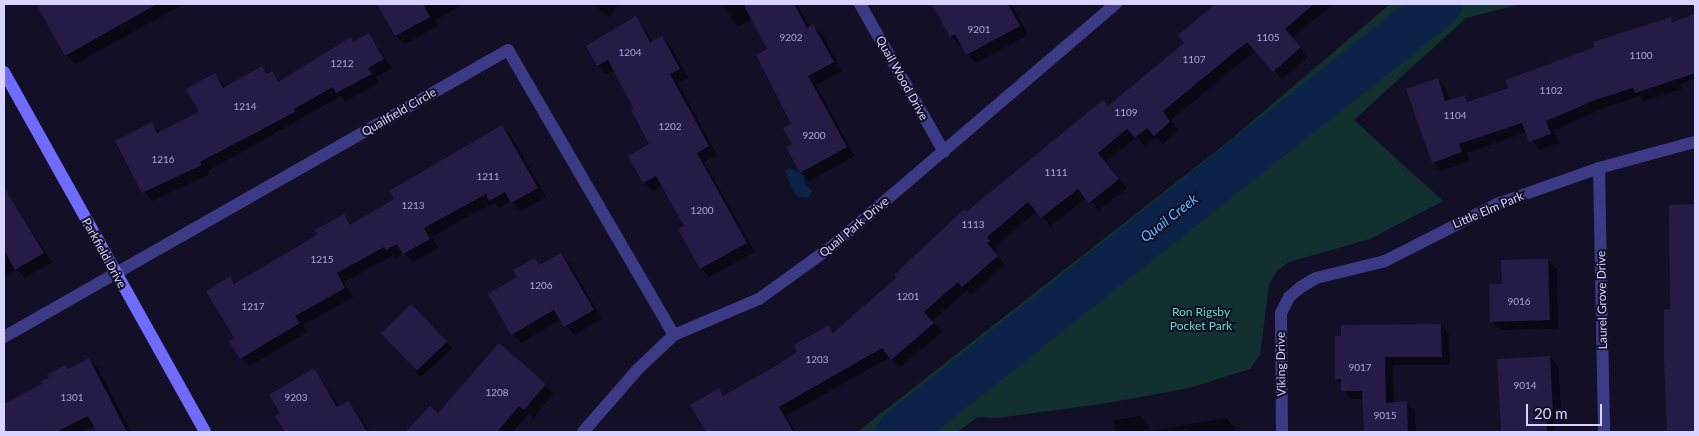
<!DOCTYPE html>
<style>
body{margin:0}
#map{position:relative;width:1699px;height:436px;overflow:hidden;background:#130f26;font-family:Lato,sans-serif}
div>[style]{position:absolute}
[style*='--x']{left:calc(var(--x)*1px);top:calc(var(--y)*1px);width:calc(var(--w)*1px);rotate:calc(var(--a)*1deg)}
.green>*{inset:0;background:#12302f}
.water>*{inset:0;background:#0c2248}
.shadow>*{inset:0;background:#0007}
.river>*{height:45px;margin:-22.5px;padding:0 22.5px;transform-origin:22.5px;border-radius:22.5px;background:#0c2248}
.building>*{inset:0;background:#241b47;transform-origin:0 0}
.street>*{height:12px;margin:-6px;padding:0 6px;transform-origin:6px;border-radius:6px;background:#3d3a85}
.secondary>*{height:12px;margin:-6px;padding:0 6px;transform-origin:6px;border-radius:6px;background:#6f6bff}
span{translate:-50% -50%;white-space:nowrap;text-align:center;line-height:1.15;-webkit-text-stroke:4px #130f26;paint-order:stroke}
.number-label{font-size:10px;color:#aca6d1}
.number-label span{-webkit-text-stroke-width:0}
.street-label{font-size:12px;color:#d9d4ff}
.park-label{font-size:12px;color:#5fe0c0}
.water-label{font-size:14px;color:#62b6ff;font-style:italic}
.frame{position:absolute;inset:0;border:5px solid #d9d4ff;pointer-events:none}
.scale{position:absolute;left:1526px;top:404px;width:76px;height:22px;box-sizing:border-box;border:2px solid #d9d4ff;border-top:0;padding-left:6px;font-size:15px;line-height:18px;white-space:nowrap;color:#d9d4ff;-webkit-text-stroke:4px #130f26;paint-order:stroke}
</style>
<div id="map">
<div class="green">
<i style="clip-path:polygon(1390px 4px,1521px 4px,1466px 18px,1354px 120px,1443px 201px,1370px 239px,1289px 262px,1277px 271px,1269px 285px,1260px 355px,1250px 369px,1189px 388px,1108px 403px,997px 418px,978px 417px,957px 432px,857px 432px,1229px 141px)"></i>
</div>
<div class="water">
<i style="clip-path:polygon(790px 168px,803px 175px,806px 185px,812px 191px,808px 198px,799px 197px,793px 191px,785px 171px)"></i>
</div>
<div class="shadow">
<i style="clip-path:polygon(37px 4px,184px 4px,75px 64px,66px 55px)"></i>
<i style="clip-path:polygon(379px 4px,460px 4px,461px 6px,435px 20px,438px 26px,405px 44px,396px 36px)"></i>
<i style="clip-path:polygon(592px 4px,618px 4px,609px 17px)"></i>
<i style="clip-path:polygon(721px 4px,797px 4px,810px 27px,813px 26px,822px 34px,842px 71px,816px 85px,855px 156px,809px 181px,801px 172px,792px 124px,769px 49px,752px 19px,738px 27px)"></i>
<i style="clip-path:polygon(933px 4px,1011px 4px,1028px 35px,976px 63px,951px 36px)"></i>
<i style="clip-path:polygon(1216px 4px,1334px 4px,1292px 38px,1308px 57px,1282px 79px,1256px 50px,1171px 120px,1178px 131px,1163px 144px,1156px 137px,1145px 146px,1136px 137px,1106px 162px,1127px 188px,1099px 210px,1087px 197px,1051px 226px,1037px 211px,995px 247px,998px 250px,995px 253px,1005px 265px,971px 295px,967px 290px,932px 321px,942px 332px,900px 367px,890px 357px,786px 416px,796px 432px,699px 432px,705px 429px,719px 390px,725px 396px,799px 352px,829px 327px,835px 333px,967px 213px,1108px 107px,1186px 43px,1179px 35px)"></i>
<i style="clip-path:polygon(1695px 15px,1695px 79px,1680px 84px,1682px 89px,1644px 101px,1640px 96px,1604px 108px,1554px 130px,1559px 143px,1539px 150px,1527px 132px,1467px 153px,1470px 161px,1441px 171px,1433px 162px,1437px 80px,1446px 88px,1450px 101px,1464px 96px,1470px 102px,1510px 88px,1670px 19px,1674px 22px)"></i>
<i style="clip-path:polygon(636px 18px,653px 42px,662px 37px,671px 46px,688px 78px,678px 83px,717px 155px,704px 162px,755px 252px,709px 277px,701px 268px,685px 227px,662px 185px,653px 191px,644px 182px,651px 145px,614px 70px,606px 74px,598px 65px)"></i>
<i style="clip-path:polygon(369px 35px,392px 68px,376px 77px,379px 83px,346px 101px,341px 96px,208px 171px,210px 174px,152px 201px,144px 192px,151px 124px,160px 133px,200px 112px,215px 75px,226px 88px,262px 68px,281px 82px,351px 39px,354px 43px)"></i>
<i style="clip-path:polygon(502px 127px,511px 135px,546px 197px,521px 211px,512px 201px,499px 208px,494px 203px,470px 215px,432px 237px,438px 248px,413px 262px,404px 253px,395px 258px,393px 255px,344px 282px,353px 297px,303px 325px,307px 332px,250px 366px,241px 358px,229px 278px,236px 284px,319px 235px,344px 216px,353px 225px,396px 200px)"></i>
<i style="clip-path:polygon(4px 188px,52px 262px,25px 278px,16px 269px,4px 277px)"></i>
<i style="clip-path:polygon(1695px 205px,1695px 432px,1668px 432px,1665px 362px,1672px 311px,1670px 206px)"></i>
<i style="clip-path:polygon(561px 254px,569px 263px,602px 319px,574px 335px,561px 319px,521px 343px,512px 334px,518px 278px,534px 259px,541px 266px)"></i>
<i style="clip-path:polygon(1548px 260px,1557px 269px,1558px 329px,1500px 330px,1491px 321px,1503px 285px)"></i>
<i style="clip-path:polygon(411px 306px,452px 348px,421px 377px,415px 371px)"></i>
<i style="clip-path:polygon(1441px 325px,1449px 334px,1450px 365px,1393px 365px,1394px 403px,1406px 403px,1415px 411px,1416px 432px,1361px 432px,1366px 431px,1364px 399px,1351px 399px,1337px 379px)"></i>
<i style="clip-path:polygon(499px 345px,554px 394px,533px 418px,528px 414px,513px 432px,444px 432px)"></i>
<i style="clip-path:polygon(1550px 357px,1559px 366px,1561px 421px,1554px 421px,1554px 432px,1501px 432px,1499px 360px)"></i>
<i style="clip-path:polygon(89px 360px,98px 368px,131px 432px,98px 432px,95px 426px,82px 432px,4px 432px,4px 406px)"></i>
<i style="clip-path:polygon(314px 370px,340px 407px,349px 402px,370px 432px,286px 432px,277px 417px)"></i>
<i style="clip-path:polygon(1140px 416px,1148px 425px,1150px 431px,1227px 418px,1237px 432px,1116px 432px,1114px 420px)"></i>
</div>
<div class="river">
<i style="--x:898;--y:432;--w:690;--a:-38.35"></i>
</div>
<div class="building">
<i style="clip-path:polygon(36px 4px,157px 4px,65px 56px)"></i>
<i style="clip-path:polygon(377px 4px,423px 4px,430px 17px,395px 36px)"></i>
<i style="clip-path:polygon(743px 4px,794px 4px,807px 28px,813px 24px,834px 62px,808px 76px,847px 147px,800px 173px,786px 147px,792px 144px,783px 128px,791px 124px,756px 55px,767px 49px)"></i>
<i style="clip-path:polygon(932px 4px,1008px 4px,1020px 26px,966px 55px,955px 34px,950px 37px)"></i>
<i style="clip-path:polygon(1215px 4px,1314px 4px,1285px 29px,1301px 47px,1273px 72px,1247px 42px,1163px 111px,1170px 122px,1154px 136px,1147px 128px,1135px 138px,1127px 129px,1098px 153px,1119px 179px,1089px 203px,1078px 189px,1041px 218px,1028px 202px,987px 237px,990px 241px,987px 243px,998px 256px,962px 287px,958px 282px,924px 312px,934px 323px,891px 360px,882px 348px,779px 407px,793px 432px,706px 432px,690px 405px,719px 388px,723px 396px,779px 364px,797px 352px,794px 345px,829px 325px,833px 333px,896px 278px,894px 275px,964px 209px,966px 212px,1103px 100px,1108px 106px,1184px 43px,1178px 35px)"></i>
<i style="clip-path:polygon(1695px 14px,1695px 73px,1635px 93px,1633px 88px,1595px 100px,1546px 121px,1551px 134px,1529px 142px,1522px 123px,1459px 144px,1462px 152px,1432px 163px,1406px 89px,1438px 78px,1445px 101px,1465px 95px,1467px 102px,1508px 88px,1506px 80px,1595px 47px,1593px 42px,1671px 17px,1672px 22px)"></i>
<i style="clip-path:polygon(636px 16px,650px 42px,662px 36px,680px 69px,670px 74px,709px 146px,697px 153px,747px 243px,700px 269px,678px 229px,684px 226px,656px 176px,643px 183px,628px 156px,649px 144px,631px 110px,633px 108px,608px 60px,597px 66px,586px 46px)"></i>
<i style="clip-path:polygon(369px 33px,384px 59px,368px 68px,372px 74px,336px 93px,333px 87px,294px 109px,295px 112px,200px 162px,202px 165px,142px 193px,115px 141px,152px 122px,157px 133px,199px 112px,186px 89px,215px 73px,223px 88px,262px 66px,267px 74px,272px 71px,278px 82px,351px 37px,353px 42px)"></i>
<i style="clip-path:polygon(502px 125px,538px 188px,511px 203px,505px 192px,489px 201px,486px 194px,424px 228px,430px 239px,403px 254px,397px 244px,386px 250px,384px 247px,337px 273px,345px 288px,295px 316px,300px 323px,240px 359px,229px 341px,234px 338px,206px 291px,230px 276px,234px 284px,317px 235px,315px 230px,344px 214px,350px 225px,394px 199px,389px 191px)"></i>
<i style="clip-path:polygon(4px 187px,44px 253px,15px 270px,4px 250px)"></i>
<i style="clip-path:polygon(1695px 204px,1695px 432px,1667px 432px,1664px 362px,1664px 309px,1670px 310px,1669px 205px)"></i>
<i style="clip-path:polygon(561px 253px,594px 310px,564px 327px,554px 310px,511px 335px,488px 294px,517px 277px,513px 270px,535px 258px,539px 265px)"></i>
<i style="clip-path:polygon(1548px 259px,1550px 320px,1490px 322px,1489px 284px,1502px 284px,1501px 260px)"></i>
<i style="left:411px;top:304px;width:52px;height:42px;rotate:46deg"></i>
<i style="clip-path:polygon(1441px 324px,1442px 357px,1385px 357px,1386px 403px,1407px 401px,1408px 432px,1364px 432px,1362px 391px,1341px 391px,1341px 379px,1335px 379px,1335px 336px,1341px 336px,1341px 325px)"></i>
<i style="clip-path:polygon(499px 343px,546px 384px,524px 410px,519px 406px,497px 432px,405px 432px,430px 406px,438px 413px)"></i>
<i style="clip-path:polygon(1550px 356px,1553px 413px,1546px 413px,1547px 432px,1501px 432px,1497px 359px)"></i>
<i style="clip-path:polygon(89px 358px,127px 432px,97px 432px,88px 416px,56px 432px,4px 432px,4px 404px,42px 384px,40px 382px,49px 377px,47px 375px,65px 365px,68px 369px)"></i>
<i style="clip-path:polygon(314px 368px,337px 407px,349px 401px,367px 432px,285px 432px,275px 416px,280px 413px,269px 395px)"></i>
</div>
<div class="street">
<i style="--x:860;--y:4;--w:170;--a:60.4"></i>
<i style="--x:1599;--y:168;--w:264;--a:88.9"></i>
<i style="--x:4;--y:337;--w:580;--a:-29.66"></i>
<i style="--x:508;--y:50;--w:330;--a:59.8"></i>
<i style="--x:583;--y:432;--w:84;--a:-48.9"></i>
<i style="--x:638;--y:369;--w:50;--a:-43.4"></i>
<i style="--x:674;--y:335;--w:92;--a:-23"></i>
<i style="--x:759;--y:299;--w:89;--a:-35.8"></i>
<i style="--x:831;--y:247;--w:375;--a:-40.5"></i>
<i style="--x:1282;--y:432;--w:119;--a:-90.5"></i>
<i style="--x:1281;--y:313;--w:18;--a:-63"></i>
<i style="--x:1289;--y:297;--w:16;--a:-40"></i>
<i style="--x:1301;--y:287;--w:17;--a:-31"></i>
<i style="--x:1316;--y:278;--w:71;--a:-13.8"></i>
<i style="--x:1385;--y:261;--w:126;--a:-27"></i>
<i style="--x:1497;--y:204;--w:108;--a:-19.4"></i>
<i style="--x:1599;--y:168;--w:99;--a:-15.2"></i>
</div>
<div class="secondary">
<i style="--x:4;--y:72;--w:412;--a:60.8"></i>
</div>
<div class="number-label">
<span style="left:979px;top:30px">9201</span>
<span style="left:791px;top:38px">9202</span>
<span style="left:1268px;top:38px">1105</span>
<span style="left:630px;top:53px">1204</span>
<span style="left:1641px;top:56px">1100</span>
<span style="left:1194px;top:60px">1107</span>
<span style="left:342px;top:64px">1212</span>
<span style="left:1551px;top:91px">1102</span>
<span style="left:245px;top:107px">1214</span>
<span style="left:1126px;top:113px">1109</span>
<span style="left:1455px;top:116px">1104</span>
<span style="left:670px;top:127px">1202</span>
<span style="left:814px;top:136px">9200</span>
<span style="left:163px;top:160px">1216</span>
<span style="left:1056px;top:173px">1111</span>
<span style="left:488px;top:177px">1211</span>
<span style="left:413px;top:206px">1213</span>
<span style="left:702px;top:211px">1200</span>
<span style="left:973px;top:225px">1113</span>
<span style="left:322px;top:260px">1215</span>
<span style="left:541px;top:286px">1206</span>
<span style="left:908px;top:297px">1201</span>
<span style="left:1519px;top:302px">9016</span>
<span style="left:253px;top:307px">1217</span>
<span style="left:817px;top:360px">1203</span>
<span style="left:1360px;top:368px">9017</span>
<span style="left:1525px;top:386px">9014</span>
<span style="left:497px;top:393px">1208</span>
<span style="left:72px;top:398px">1301</span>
<span style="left:296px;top:398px">9203</span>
<span style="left:1385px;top:416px">9015</span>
</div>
<div class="street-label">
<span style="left:902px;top:78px;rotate:61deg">Quail Wood Drive</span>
<span style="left:399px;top:112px;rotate:-30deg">Quailfield Circle</span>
<span style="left:1488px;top:210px;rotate:-23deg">Little Elm Park</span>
<span style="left:854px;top:227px;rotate:-40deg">Quail Park Drive</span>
<span style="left:104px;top:253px;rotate:61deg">Parkfield Drive</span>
<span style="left:1602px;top:300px;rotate:-91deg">Laurel Grove Drive</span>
<span style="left:1281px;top:364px;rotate:-91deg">Viking Drive</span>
</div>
<div class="park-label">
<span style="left:1201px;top:319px">Ron Rigsby<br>Pocket Park</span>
</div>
<div class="water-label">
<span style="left:1169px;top:218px;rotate:-38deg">Quail Creek</span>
</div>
<div class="frame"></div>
<div class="scale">20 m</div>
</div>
